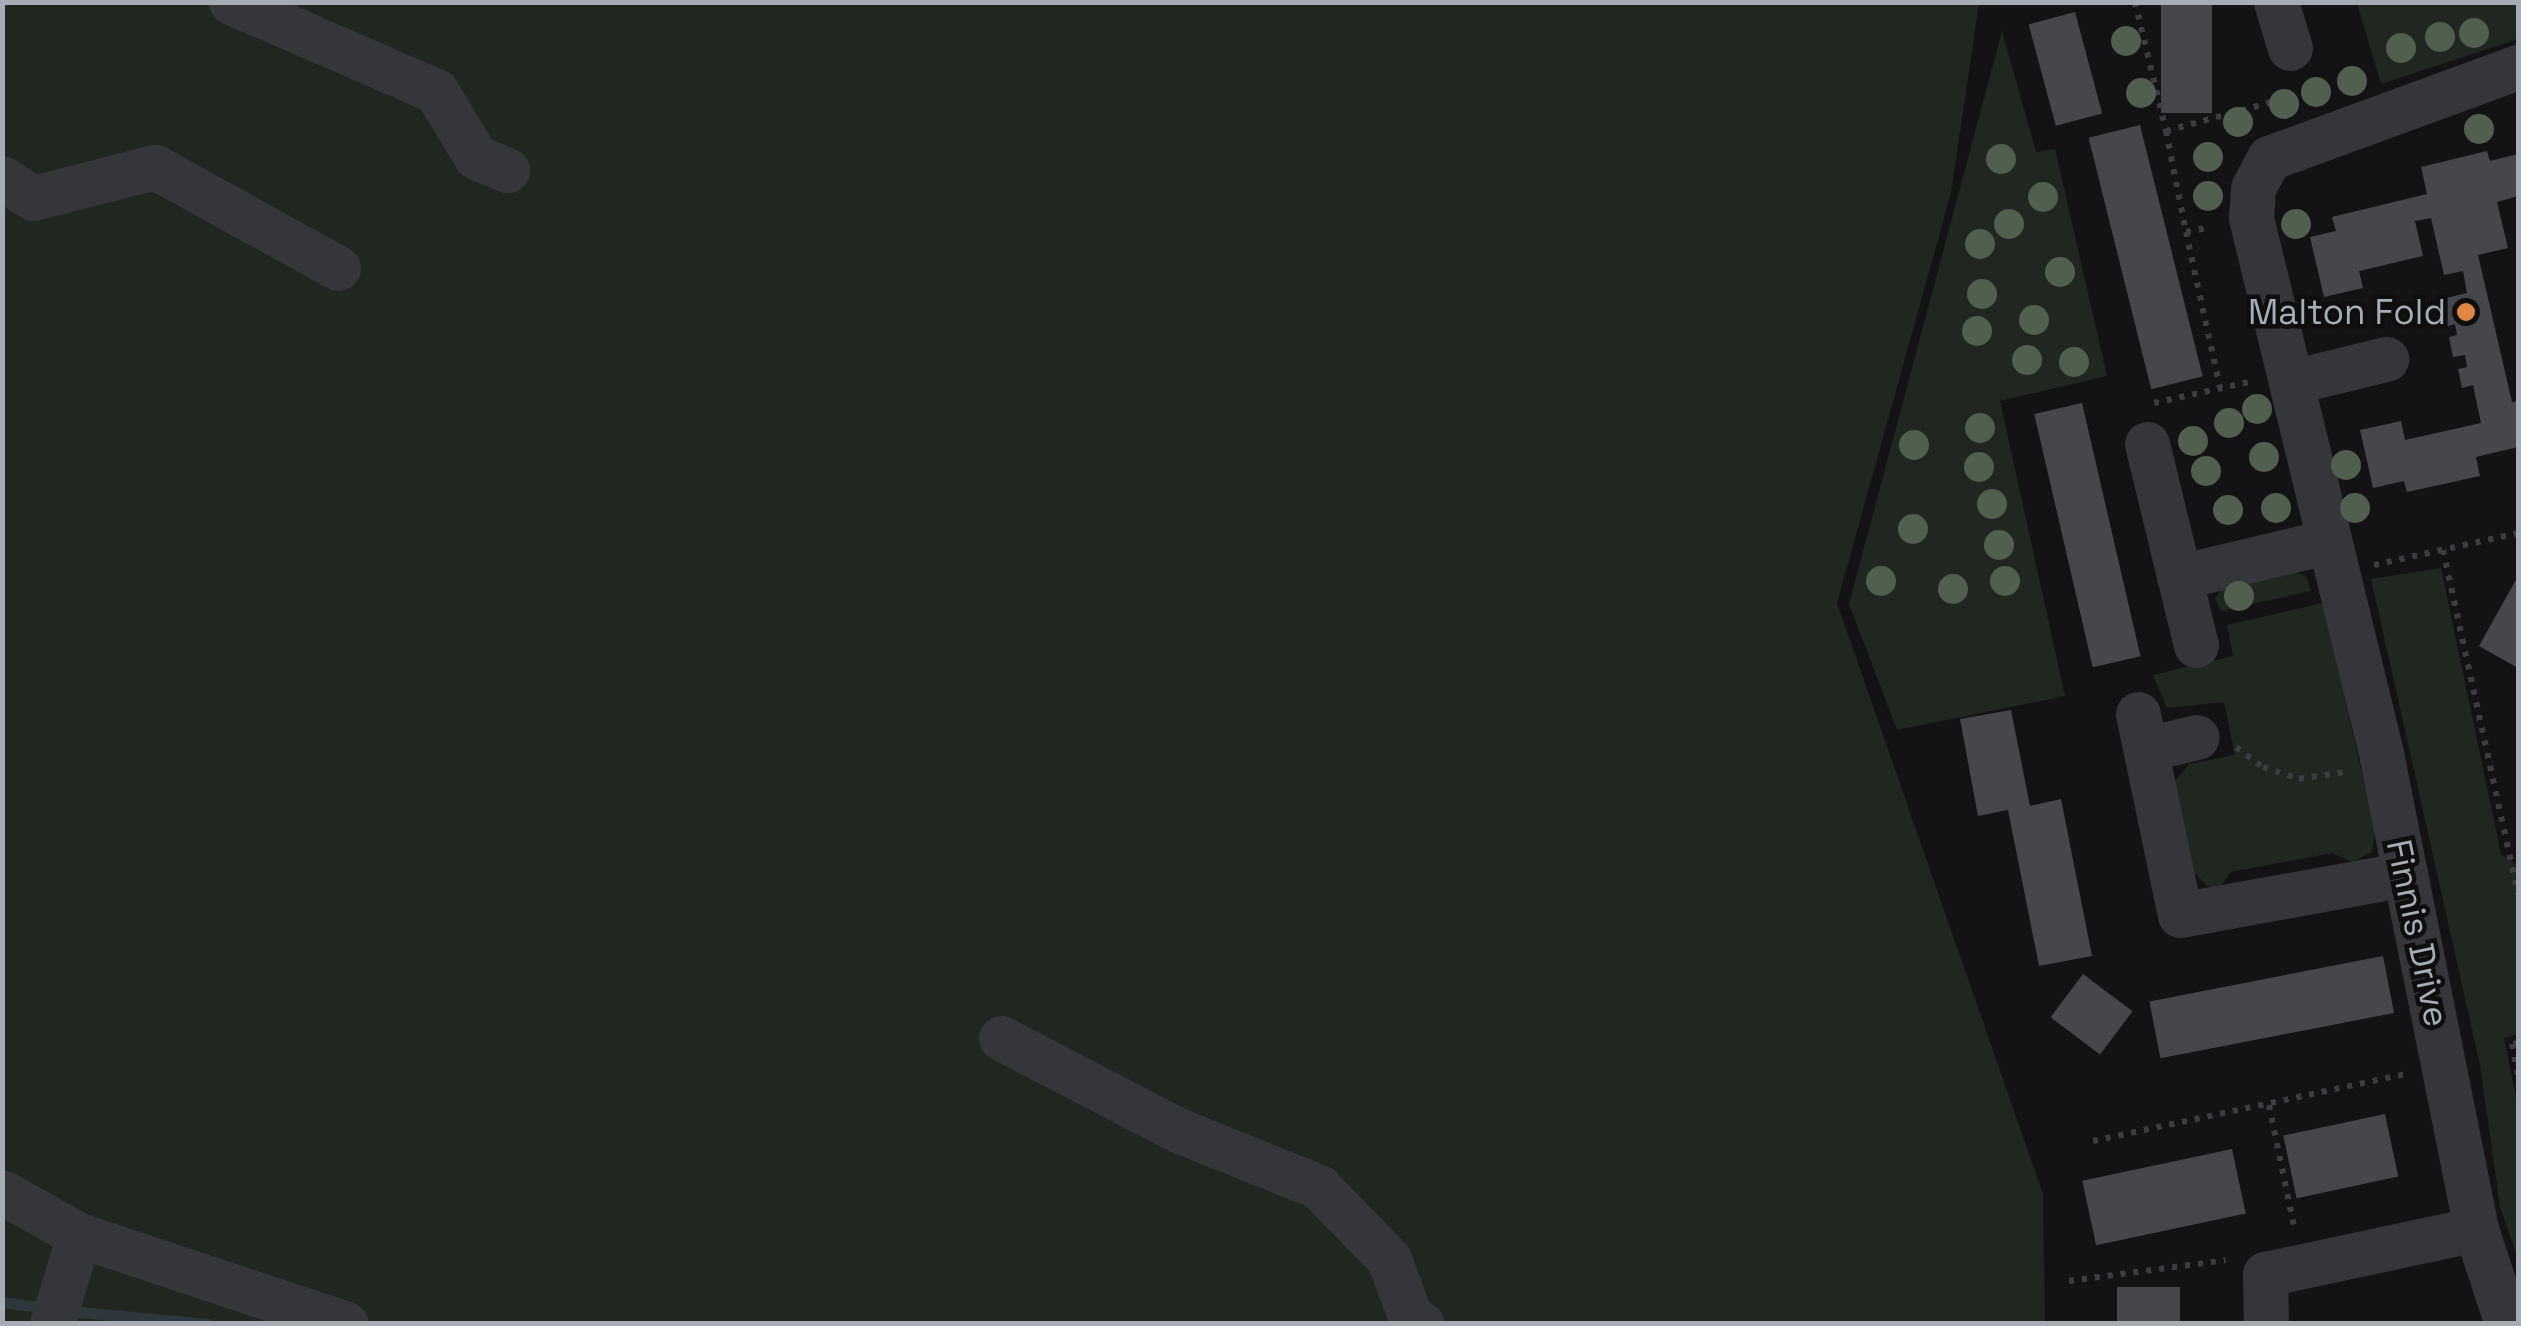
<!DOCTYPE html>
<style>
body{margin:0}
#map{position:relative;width:2521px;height:1326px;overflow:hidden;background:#131315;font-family:"Space Grotesk",sans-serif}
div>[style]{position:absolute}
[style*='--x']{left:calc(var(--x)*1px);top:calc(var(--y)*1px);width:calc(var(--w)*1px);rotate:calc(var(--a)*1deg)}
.green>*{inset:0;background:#202720}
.stream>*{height:11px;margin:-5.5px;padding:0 5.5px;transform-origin:5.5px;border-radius:5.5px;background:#2e383c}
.building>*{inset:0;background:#45474a;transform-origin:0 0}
.path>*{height:6px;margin-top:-3px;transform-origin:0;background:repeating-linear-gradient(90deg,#3b3d40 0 5px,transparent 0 13px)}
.minor>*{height:45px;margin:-22.5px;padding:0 22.5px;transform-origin:22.5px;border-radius:22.5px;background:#343639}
.trees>*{width:30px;height:30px;margin:-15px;border-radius:50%;background:#515f4f}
.dots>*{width:28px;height:28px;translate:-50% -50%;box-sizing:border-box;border:5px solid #0e0e0f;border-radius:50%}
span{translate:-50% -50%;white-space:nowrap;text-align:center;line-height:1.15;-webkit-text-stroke:9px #0e0e0f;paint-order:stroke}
.poi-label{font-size:35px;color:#a6adb4}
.right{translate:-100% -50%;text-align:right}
.street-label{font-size:35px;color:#a6adb4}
.frame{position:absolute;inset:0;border:5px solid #a6adb4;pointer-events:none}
</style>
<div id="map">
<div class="green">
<i style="clip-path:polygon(3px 3px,1979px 3px,1951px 193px,1837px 603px,2043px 1194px,2045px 1323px,3px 1324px)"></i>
<i style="clip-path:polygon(2357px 3px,2518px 3px,2518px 39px,2381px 84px)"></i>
<i style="clip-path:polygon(2002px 31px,2036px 152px,2055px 149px,2107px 376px,2000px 401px,2065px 696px,1897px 730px,1849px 604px)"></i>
<i style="clip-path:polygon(2441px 568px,2501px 854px,2518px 866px,2518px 1034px,2504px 1038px,2518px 1108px,2518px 1259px,2500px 1207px,2480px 1065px,2371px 579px)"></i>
<i style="clip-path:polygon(2286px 569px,2306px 576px,2311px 591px,2221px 611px,2215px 598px,2225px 585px)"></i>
<i style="clip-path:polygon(2323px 603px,2375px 831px,2372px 852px,2352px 862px,2332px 853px,2231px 872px,2219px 888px,2207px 886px,2190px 868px,2175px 781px,2189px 764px,2235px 755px,2224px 702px,2167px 708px,2153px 675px,2233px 656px,2227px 625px)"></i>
</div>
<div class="stream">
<i style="--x:2;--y:1302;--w:43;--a:7.9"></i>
<i style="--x:68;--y:1311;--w:140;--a:5.3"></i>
</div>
<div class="building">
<i style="left:2161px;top:2px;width:51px;height:111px"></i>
<i style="left:2075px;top:12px;width:105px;height:48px;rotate:75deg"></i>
<i style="left:2140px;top:125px;width:259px;height:53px;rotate:76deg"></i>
<i style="clip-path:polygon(2487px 151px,2490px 161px,2518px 154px,2518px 196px,2497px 202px,2508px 248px,2478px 255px,2512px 402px,2518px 401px,2518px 447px,2476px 457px,2480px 476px,2407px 492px,2404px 481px,2373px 488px,2360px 430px,2401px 421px,2405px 440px,2481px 423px,2473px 385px,2462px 388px,2458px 369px,2467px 367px,2465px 355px,2453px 357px,2449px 337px,2457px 335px,2455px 324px,2445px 327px,2438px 300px,2467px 293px,2463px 271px,2444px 275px,2431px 218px,2415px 221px,2423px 256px,2359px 271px,2363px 288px,2324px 297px,2310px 237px,2336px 231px,2332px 217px,2427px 194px,2421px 167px)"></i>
<i style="left:2082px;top:403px;width:260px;height:49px;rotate:77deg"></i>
<i style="clip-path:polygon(2518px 576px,2518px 668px,2479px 646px)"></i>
<i style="clip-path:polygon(2011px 710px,2030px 806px,2061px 799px,2092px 956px,2039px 966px,2008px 810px,1978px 816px,1960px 719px)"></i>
<i style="left:2383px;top:956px;width:58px;height:238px;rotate:79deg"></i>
<i style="left:2083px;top:974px;width:62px;height:54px;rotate:37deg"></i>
<i style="left:2385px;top:1114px;width:64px;height:104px;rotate:78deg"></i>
<i style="left:2232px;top:1149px;width:66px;height:153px;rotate:78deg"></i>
<i style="left:2117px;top:1287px;width:63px;height:37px"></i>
</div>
<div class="path">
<i style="--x:2135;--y:2;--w:133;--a:76.5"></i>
<i style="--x:2166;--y:131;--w:129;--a:-15.3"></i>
<i style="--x:2166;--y:131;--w:103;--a:78.8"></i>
<i style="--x:2186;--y:232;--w:25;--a:-11"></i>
<i style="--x:2186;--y:232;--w:160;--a:77.7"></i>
<i style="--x:2154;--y:403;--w:97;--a:-12.5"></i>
<i style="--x:2443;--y:550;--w:352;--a:77.7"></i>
<i style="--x:2374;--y:565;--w:148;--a:-12.5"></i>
<i style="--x:2236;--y:747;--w:34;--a:37"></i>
<i style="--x:2263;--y:767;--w:38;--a:18"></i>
<i style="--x:2299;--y:779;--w:46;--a:-8.8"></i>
<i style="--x:2518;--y:1043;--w:6;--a:171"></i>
<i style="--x:2512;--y:1044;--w:32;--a:79"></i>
<i style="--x:2269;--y:1105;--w:125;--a:78.4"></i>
<i style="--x:2093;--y:1141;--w:319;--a:-12.1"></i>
<i style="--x:2069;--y:1281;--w:158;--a:-7.6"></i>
</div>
<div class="minor">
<i style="--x:231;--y:2;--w:223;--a:23.5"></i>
<i style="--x:436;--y:91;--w:77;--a:58.8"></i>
<i style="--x:476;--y:157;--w:34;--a:23"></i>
<i style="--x:2276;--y:2;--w:48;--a:73.1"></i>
<i style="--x:2;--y:178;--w:37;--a:33"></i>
<i style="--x:33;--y:198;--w:126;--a:-14.3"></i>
<i style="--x:155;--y:167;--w:209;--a:28.9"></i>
<i style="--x:2291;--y:382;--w:98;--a:-13.6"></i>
<i style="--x:2147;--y:444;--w:207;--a:76.3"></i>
<i style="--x:2179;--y:577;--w:151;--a:-13.4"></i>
<i style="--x:2138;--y:714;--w:205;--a:78.2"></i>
<i style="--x:2180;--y:915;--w:229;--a:-10.3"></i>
<i style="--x:2146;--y:749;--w:52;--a:-13.2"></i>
<i style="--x:1001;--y:1038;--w:202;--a:27.5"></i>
<i style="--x:1180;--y:1131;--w:150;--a:21.9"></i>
<i style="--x:1319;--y:1187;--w:100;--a:45.8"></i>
<i style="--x:1389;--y:1259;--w:61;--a:69.8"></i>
<i style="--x:1410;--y:1316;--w:14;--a:34"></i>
<i style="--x:2;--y:1192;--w:88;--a:29.2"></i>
<i style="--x:79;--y:1235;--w:281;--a:18.4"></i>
<i style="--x:52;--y:1324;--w:93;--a:-73.1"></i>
<i style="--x:2266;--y:1324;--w:50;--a:-91.1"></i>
<i style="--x:2265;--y:1274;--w:216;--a:-12"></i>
<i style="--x:2507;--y:1324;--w:100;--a:-108.1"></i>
<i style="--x:2476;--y:1229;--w:481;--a:-101.3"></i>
<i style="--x:2382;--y:757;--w:555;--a:-103.66"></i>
<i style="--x:2251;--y:218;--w:30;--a:-86"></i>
<i style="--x:2253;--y:188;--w:34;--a:-62"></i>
<i style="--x:2269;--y:158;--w:265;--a:-20.1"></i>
</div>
<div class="trees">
<i style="left:2474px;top:33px"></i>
<i style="left:2440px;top:37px"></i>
<i style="left:2126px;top:41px"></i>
<i style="left:2401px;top:48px"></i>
<i style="left:2352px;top:81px"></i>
<i style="left:2316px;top:92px"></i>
<i style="left:2141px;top:93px"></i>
<i style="left:2284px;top:104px"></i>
<i style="left:2238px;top:122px"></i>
<i style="left:2479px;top:129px"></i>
<i style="left:2208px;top:157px"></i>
<i style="left:2001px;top:159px"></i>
<i style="left:2208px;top:196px"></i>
<i style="left:2043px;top:197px"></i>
<i style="left:2009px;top:224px"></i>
<i style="left:2296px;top:224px"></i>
<i style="left:1980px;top:244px"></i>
<i style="left:2060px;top:272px"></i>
<i style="left:1982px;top:294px"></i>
<i style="left:2034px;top:320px"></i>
<i style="left:1977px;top:331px"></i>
<i style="left:2027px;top:360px"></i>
<i style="left:2074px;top:362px"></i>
<i style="left:2257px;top:409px"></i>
<i style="left:2229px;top:423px"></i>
<i style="left:1980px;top:428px"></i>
<i style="left:2193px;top:441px"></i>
<i style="left:1914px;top:445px"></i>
<i style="left:2264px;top:457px"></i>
<i style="left:2346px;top:465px"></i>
<i style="left:1979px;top:467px"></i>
<i style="left:2206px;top:471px"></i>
<i style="left:1992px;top:504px"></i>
<i style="left:2276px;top:508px"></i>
<i style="left:2355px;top:508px"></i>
<i style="left:2228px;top:510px"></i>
<i style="left:1913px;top:529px"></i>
<i style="left:1999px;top:545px"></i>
<i style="left:1881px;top:581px"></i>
<i style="left:2005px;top:581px"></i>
<i style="left:1953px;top:589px"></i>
<i style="left:2239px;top:596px"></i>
</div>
<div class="dots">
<i style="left:2466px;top:312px;background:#e0873f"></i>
</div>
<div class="poi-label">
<span class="right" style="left:2446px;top:312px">Malton Fold</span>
</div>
<div class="street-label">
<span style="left:2418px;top:933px;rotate:78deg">Finnis Drive</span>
</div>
<div class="frame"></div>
</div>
